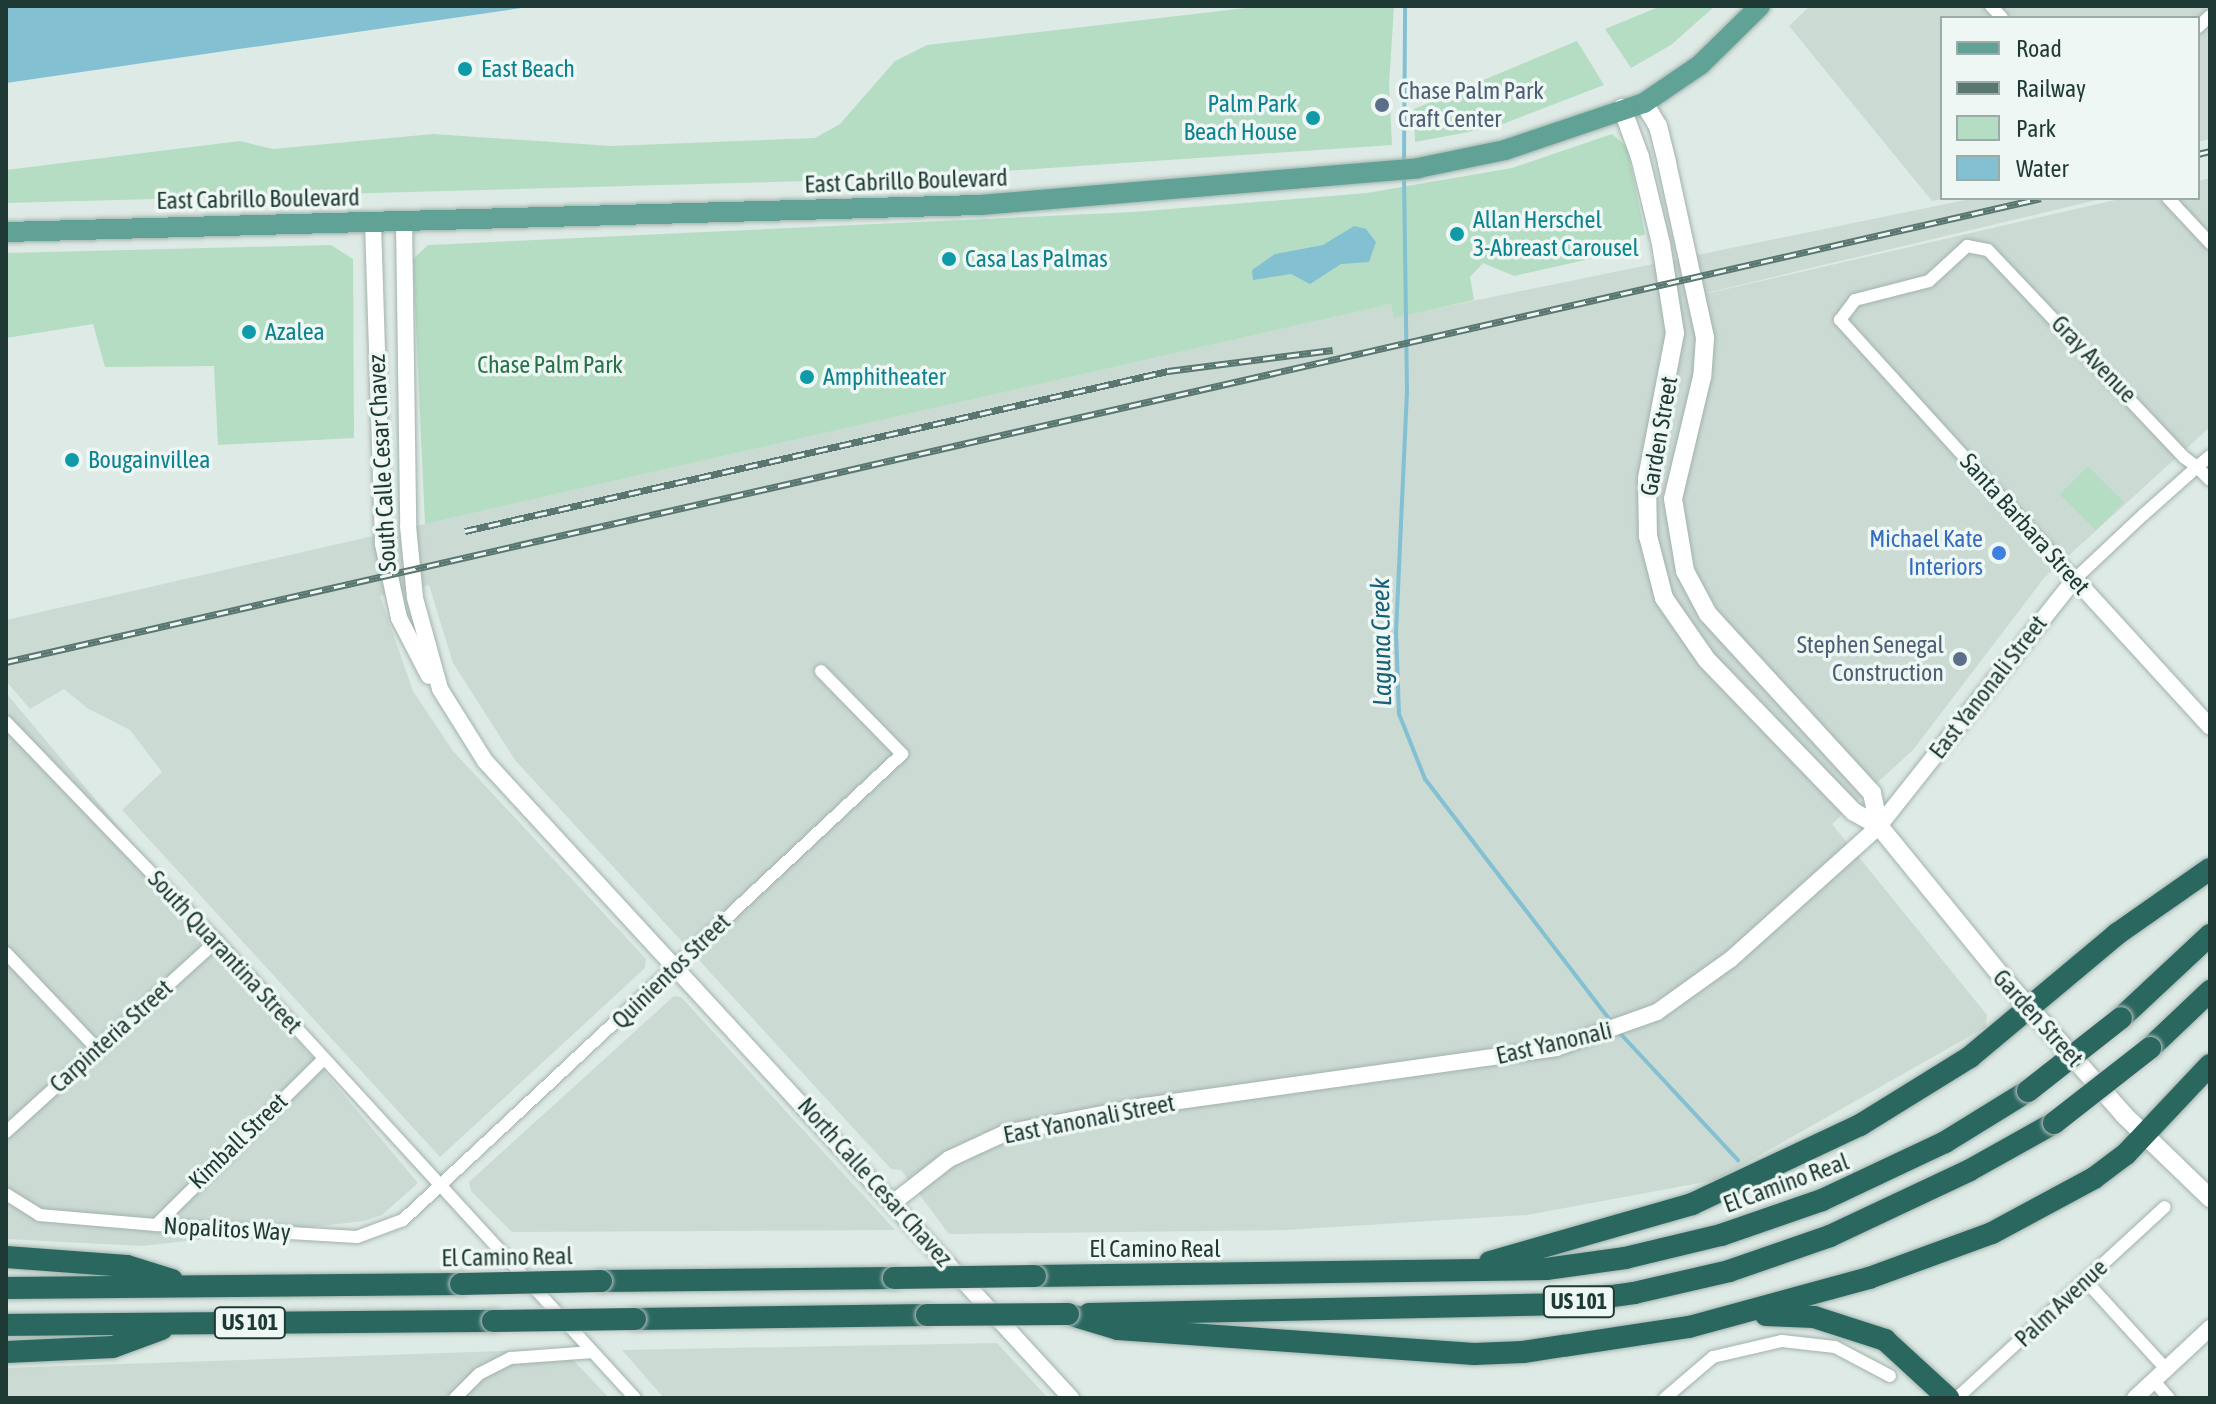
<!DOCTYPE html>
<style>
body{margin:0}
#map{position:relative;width:2216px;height:1404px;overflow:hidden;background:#deeae5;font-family:"Asap Condensed",sans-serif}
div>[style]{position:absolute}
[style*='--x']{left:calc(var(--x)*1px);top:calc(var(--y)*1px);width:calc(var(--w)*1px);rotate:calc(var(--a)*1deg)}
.built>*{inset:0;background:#ccdad4}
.green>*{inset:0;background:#b5ddc3;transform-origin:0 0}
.water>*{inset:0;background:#82c0d2}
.stream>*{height:4px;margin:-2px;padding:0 2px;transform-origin:2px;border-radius:2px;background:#82c0d2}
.roads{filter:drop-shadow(0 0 2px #a1b2ad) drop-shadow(0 0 2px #a1b2ad)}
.minor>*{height:12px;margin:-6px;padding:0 6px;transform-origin:6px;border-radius:6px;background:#fff}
.tertiary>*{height:16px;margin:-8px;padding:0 8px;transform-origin:8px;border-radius:8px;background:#fff}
.secondary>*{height:18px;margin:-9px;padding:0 9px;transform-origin:9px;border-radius:9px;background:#fff}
.primary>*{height:20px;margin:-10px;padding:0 10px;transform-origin:10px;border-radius:10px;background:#60a296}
.motorway>*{height:22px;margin:-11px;padding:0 11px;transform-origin:11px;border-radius:11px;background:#2a675f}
.rail>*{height:7px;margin-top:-3.5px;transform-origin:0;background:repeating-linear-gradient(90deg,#eef7f3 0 12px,#597670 0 24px);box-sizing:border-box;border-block:2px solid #597670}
.bridges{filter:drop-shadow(0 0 2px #bcc4c2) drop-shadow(0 0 2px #bcc4c2)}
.motorway-bridge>*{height:22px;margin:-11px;padding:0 11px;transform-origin:11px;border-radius:11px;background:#2a675f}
.dots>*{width:22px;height:22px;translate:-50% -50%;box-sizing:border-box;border:4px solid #eef7f3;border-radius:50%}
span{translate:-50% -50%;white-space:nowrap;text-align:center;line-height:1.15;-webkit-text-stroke:7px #eef7f3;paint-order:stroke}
.shield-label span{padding:2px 6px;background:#eef7f3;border:2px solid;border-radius:6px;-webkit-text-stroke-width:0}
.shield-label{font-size:22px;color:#1f3a35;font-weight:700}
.culture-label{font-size:24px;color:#0d838f}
.left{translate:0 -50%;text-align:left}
.right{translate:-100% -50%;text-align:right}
.service-label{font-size:24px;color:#4e5e75}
.street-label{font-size:24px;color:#1f3a35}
.park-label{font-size:24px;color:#28724a}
.shop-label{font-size:24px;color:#366cbe}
.water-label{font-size:26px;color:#176077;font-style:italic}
.frame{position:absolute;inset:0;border:8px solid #1f3a35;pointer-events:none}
.legend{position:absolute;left:1940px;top:16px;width:260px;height:184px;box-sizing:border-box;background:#eef7f3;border:2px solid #9baba7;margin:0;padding:10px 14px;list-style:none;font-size:24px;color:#1f3a35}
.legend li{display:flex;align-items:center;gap:16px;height:40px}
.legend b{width:40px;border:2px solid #9baba7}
</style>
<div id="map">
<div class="built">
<i style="clip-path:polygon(1810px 6px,2210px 6px,2210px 139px,2198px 142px,2198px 18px,1942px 18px,1946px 198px,1932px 201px,1789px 26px)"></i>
<i style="clip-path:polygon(2210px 178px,2210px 427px,2044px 578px,1913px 750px,1832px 824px,1987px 1015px,1986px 1027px,1716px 1180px,1527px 1215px,1287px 1230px,949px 1234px,901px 1170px,891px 1169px,515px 760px,453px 663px,429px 585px,380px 596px,413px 691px,453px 751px,646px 959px,645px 968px,440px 1157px,122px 810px,162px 772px,130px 730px,87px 708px,64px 689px,30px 709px,6px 681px,6px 620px,425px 524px,1391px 304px,1395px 317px,1975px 198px,2105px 198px,1643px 308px,2124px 198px,2198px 198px,2198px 181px)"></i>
<i style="clip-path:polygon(6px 693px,418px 1183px,382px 1215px,364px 1221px,142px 1246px,6px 1239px)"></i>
<i style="clip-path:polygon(674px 996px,681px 997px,895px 1230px,512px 1232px,471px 1191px,469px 1182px)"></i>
<i style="clip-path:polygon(997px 1343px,1048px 1398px,664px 1398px,622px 1350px)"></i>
<i style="clip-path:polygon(563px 1349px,609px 1398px,6px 1398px,6px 1368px)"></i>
</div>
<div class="green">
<i style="clip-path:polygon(1263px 6px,1394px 6px,1389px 85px,1392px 145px,884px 179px,6px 203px,6px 170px,240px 141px,273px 149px,433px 134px,612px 146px,815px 138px,840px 124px,895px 61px,927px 45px)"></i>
<i style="clip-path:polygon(1661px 6px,1715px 6px,1671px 45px,1631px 68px,1605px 29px)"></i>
<i style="clip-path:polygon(1577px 41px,1604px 85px,1495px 127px,1415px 142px,1414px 109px)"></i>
<i style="clip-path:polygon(1612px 134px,1627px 147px,1645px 234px,1590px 259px,1514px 276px,1483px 263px,1470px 277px,1474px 300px,1394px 318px,1391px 304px,425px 524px,413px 259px,428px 245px,1133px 212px,1367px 193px,1512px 168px)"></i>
<i style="clip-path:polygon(331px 245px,353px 259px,354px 438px,218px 445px,214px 366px,105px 367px,93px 324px,6px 338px,6px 253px)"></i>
<i style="left:2088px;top:466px;width:51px;height:40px;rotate:45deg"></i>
</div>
<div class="water">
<i style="clip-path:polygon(6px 6px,535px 6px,6px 83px)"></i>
<i style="clip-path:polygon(1354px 226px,1366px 229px,1376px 242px,1369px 262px,1341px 264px,1310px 284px,1291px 274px,1253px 280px,1252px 270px,1275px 254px,1323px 245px)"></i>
</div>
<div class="stream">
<i style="--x:1404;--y:164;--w:158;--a:-89.6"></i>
<i style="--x:1404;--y:176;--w:215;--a:89.2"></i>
<i style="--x:1407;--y:391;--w:241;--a:92.6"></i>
<i style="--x:1396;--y:632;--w:82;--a:87.9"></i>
<i style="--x:1399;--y:714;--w:70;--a:68.2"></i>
<i style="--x:1425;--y:779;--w:307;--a:52.5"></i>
<i style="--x:1617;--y:1030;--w:178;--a:47.1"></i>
</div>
<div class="roads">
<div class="minor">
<i style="--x:1991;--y:6;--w:16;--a:47"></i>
<i style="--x:2198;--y:27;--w:16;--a:-43"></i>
<i style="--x:2168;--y:198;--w:62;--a:47"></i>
<i style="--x:2210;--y:456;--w:17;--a:140"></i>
<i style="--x:2197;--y:467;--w:71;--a:138.4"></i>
<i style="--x:2144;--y:514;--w:95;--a:136.7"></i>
<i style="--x:2075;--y:579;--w:350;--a:-132.2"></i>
<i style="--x:1840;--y:320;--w:25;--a:-53"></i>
<i style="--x:1855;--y:300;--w:76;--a:-14.4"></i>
<i style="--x:1929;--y:281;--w:52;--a:-42.6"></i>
<i style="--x:1967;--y:246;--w:21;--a:11"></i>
<i style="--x:1988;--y:250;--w:286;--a:46.6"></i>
<i style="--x:2185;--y:458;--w:15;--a:37"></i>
<i style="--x:2197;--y:467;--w:18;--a:45"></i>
<i style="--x:6;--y:722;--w:304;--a:46.1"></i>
<i style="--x:217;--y:941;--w:619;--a:47.55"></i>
<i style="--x:6;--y:953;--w:134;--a:46.5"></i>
<i style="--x:6;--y:1132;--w:285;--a:-42.2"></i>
<i style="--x:6;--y:1194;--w:39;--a:32"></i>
<i style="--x:39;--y:1215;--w:117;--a:4.9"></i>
<i style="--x:156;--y:1225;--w:201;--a:3.4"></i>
<i style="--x:357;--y:1237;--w:49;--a:-20.3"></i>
<i style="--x:403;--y:1220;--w:683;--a:-43.04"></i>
<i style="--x:902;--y:754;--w:116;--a:-134.3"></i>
<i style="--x:156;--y:1225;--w:236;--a:-44.7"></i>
<i style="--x:2085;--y:1280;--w:120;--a:47.7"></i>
<i style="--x:2154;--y:1381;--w:23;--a:49"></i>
<i style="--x:455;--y:1398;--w:34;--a:-45"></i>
<i style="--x:479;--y:1374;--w:36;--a:-27"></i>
<i style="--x:511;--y:1358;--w:82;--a:-4.2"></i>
<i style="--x:1665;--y:1398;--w:63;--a:-40.5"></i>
<i style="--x:1713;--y:1357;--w:71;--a:-13.1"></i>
<i style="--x:1782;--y:1341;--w:53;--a:6.5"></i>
<i style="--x:1835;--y:1347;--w:62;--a:27.8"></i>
<i style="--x:1957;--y:1398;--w:282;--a:-42.6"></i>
</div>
<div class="tertiary">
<i style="--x:404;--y:222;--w:304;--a:89.2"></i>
<i style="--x:408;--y:526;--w:72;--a:84.4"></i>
<i style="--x:415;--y:598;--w:94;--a:74.6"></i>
<i style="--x:440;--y:689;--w:85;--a:58"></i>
<i style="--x:485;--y:761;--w:866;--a:47.39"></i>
<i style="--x:373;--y:223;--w:321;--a:88.2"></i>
<i style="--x:383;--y:544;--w:76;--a:77.8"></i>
<i style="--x:399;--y:618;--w:65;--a:62.7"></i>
<i style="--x:894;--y:1202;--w:70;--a:-38"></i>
<i style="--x:949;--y:1159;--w:62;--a:-24.9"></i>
<i style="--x:1005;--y:1133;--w:142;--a:-11"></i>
<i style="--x:1144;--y:1106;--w:416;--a:-8"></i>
<i style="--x:1556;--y:1048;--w:107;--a:-19.6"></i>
<i style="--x:1657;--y:1012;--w:91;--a:-35.6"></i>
<i style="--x:1731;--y:959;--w:199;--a:-41.9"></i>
<i style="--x:1879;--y:826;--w:315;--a:-51.6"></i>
<i style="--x:2075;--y:579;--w:200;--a:47.6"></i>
<i style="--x:2135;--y:1398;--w:103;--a:-43"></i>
</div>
<div class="secondary">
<i style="--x:1644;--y:103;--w:27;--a:59"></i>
<i style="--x:1658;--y:126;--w:38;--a:76"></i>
<i style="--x:1667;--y:163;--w:179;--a:77.7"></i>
<i style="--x:1705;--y:338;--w:39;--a:94"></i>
<i style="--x:1702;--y:377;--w:125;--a:103.4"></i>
<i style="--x:1673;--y:499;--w:73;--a:80.5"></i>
<i style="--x:1685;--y:571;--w:49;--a:61.9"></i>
<i style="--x:1708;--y:614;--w:243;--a:47.5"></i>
<i style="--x:1872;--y:793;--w:34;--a:78"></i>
<i style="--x:1622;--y:108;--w:52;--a:69.8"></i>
<i style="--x:1640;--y:157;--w:89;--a:76.4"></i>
<i style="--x:1661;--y:244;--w:90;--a:81.1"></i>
<i style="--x:1675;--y:333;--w:149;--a:100.9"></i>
<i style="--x:1647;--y:479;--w:57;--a:89"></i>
<i style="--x:1648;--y:536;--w:64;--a:75.5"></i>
<i style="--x:1664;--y:598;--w:75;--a:55.3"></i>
<i style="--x:1707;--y:660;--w:211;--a:46"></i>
<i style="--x:1854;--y:812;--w:29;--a:29"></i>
<i style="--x:1879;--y:826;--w:203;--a:50.8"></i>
<i style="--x:2007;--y:983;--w:176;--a:48.4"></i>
<i style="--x:2124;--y:1115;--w:120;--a:44"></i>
</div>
<div class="primary">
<i style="--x:6;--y:232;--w:975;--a:-1.59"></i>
<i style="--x:981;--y:205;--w:439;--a:-4.8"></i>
<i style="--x:1418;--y:168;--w:89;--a:-11.7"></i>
<i style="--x:1505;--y:150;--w:147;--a:-18.7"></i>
<i style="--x:1644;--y:103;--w:68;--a:-34.2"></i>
<i style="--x:1700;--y:65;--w:84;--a:-44.5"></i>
</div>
<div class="motorway">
<i style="--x:2121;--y:1018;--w:122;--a:-43"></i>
<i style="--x:2150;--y:1048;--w:83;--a:-43.5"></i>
<i style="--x:6;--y:1257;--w:121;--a:4.3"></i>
<i style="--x:127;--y:1266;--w:47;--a:17.3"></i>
<i style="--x:1490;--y:1262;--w:210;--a:-16"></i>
<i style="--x:1692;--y:1204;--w:186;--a:-25.2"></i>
<i style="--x:1860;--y:1125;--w:129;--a:-31.7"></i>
<i style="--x:1970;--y:1057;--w:192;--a:-39.9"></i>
<i style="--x:2117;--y:934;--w:113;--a:-35"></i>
<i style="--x:1035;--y:1276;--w:511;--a:-0.78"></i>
<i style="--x:1546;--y:1269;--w:80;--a:-7.9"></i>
<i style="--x:1625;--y:1258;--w:99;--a:-13.5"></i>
<i style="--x:1721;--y:1235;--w:107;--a:-19.1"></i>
<i style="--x:1822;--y:1200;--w:136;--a:-25.2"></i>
<i style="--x:1945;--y:1142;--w:97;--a:-31.6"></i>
<i style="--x:601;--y:1281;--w:293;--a:-0.6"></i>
<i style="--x:6;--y:1288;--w:455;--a:-0.5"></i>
<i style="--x:1068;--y:1314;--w:52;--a:16.7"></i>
<i style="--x:1118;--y:1329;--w:357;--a:4"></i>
<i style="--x:1474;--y:1354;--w:49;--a:-2.3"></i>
<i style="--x:1523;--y:1352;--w:168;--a:-8.6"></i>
<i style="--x:1689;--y:1327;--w:187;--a:-15.2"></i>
<i style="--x:1869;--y:1278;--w:131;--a:-20.1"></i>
<i style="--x:1992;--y:1233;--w:116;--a:-28.3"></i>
<i style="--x:2094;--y:1178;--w:40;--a:-37"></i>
<i style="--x:2126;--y:1154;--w:122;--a:-46.7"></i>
<i style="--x:1089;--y:1314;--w:466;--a:-1.2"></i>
<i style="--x:1555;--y:1304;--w:80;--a:-7.9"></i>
<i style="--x:1634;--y:1293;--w:98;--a:-13"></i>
<i style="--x:1729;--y:1271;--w:107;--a:-19.1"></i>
<i style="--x:1830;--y:1236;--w:155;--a:-25.2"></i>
<i style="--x:1970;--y:1170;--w:96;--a:-29.2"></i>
<i style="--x:1766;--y:1315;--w:48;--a:2.4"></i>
<i style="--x:1814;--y:1317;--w:75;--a:17.9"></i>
<i style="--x:1885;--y:1340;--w:86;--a:42.6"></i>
<i style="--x:635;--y:1319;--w:292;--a:-0.8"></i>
<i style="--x:6;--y:1325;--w:487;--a:-0.5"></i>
<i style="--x:6;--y:1352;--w:107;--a:-2.7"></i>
<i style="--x:113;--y:1347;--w:52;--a:-20.2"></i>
</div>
</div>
<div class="rail">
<i style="--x:2198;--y:154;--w:12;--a:-14"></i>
<i style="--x:465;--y:531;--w:721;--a:-12.82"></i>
<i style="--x:1168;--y:371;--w:166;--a:-7.3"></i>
<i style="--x:6;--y:662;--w:2087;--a:-12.84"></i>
</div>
<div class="bridges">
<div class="motorway-bridge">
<i style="--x:2028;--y:1091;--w:118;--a:-38.1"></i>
<i style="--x:2054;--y:1123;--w:122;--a:-38"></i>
<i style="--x:894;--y:1278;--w:141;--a:-0.8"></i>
<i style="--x:461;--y:1284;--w:140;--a:-1.2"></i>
<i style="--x:927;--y:1315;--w:141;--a:-0.4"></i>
<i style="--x:493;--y:1321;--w:142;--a:-0.8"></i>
</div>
</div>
<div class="dots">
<i style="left:465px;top:69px;background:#0f9aa8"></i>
<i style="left:1382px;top:105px;background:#5c6f8a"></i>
<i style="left:1313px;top:118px;background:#0f9aa8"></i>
<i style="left:1457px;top:234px;background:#0f9aa8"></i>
<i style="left:949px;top:259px;background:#0f9aa8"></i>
<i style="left:249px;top:332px;background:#0f9aa8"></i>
<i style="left:807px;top:377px;background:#0f9aa8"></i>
<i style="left:72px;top:460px;background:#0f9aa8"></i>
<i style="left:1999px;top:553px;background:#3f7fe0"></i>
<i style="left:1960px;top:659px;background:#5c6f8a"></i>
</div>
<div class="shield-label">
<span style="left:1579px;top:1302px">US 101</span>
<span style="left:250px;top:1323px">US 101</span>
</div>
<div class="culture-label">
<span class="left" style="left:481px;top:69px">East Beach</span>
<span class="right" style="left:1297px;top:118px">Palm Park<br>Beach House</span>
<span class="left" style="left:1473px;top:234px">Allan Herschel<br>3-Abreast Carousel</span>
<span class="left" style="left:965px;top:259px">Casa Las Palmas</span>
<span class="left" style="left:265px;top:332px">Azalea</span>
<span class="left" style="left:823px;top:377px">Amphitheater</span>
<span class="left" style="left:88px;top:460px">Bougainvillea</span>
</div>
<div class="service-label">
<span class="left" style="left:1398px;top:105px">Chase Palm Park<br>Craft Center</span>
<span class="right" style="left:1944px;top:659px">Stephen Senegal<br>Construction</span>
</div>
<div class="street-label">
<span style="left:906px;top:181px;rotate:-2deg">East Cabrillo Boulevard</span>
<span style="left:258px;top:199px;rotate:-1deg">East Cabrillo Boulevard</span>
<span style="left:2094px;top:359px;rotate:46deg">Gray Avenue</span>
<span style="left:1659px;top:436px;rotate:-80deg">Garden Street</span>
<span style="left:382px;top:463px;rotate:-93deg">South Calle Cesar Chavez</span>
<span style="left:2025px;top:524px;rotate:48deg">Santa Barbara Street</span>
<span style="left:1988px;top:687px;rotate:-52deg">East Yanonali Street</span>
<span style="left:225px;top:952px;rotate:47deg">South Quarantina Street</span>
<span style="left:671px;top:971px;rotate:-44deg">Quinientos Street</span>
<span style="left:2038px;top:1018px;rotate:48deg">Garden Street</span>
<span style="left:111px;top:1036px;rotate:-42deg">Carpinteria Street</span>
<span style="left:1554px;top:1043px;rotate:-13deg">East Yanonali</span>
<span style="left:1089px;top:1119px;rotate:-11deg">East Yanonali Street</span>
<span style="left:238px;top:1141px;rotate:-44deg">Kimball Street</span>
<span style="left:875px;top:1182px;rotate:48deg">North Calle Cesar Chavez</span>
<span style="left:1786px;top:1183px;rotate:-20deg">El Camino Real</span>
<span style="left:227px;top:1229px;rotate:3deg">Nopalitos Way</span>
<span style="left:1155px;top:1249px">El Camino Real</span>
<span style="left:507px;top:1257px;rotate:-1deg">El Camino Real</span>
<span style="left:2061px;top:1303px;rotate:-43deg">Palm Avenue</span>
</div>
<div class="park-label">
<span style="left:550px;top:365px">Chase Palm Park</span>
</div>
<div class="shop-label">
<span class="right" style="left:1983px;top:553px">Michael Kate<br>Interiors</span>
</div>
<div class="water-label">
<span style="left:1382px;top:642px;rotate:-91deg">Laguna Creek</span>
</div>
<div class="frame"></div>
<ul class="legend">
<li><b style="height:10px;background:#60a296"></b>Road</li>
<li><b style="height:10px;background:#597670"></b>Railway</li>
<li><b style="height:22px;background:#b5ddc3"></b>Park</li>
<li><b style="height:22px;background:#82c0d2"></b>Water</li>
</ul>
</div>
